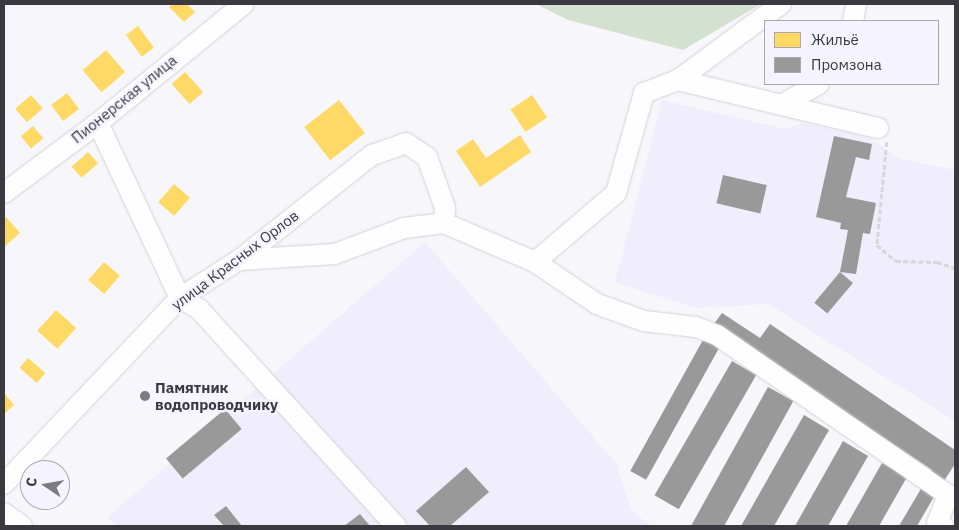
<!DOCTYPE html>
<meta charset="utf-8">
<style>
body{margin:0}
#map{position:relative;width:959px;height:530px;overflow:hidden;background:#f6f6fb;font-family:"IBM Plex Sans",sans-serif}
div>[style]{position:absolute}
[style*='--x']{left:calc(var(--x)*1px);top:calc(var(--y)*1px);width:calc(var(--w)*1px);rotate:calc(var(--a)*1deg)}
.industrial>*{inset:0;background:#f0eefc}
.green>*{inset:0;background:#d4e1d1}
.homes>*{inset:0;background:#ffd966;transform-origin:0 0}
.industry>*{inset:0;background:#999;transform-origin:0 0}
.path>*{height:2.5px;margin-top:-1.25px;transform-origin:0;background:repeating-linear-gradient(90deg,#d7d7d9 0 5px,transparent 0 7.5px)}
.roads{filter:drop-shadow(0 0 1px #d2d2d7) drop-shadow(0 0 1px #d2d2d7)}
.minor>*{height:20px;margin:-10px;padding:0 10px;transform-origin:10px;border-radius:10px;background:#fefefe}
.dots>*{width:14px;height:14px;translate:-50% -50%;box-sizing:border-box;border:2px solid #f4f3fe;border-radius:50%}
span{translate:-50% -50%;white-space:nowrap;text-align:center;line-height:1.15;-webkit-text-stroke:5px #f4f3fe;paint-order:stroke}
.street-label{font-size:15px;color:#3a3940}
.poi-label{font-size:15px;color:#3a3940;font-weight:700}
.left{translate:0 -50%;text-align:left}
.frame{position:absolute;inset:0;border:5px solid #3a3940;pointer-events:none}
.legend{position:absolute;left:764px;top:20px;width:175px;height:65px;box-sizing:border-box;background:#f4f3fe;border:1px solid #aaa9b2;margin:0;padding:6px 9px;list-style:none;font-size:15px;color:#3a3940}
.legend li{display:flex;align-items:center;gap:10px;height:25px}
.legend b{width:25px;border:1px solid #aaa9b2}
.north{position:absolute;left:20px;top:460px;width:50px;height:50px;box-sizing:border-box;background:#f4f3fe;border:1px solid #aaa9b2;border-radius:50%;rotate:282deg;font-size:14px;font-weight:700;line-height:20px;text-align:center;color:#3a3940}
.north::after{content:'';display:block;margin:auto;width:18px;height:22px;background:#7c7b81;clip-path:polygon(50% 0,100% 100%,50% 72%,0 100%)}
</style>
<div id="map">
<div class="industrial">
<i style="clip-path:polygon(662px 100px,785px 129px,802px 123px,866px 136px,901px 159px,955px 170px,955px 421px,768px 304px,695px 308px,615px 282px)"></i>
<i style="clip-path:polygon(425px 242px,616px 463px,632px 512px,653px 526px,117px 526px,108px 517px)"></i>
</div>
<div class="green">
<i style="clip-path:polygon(536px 4px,761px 4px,683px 50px,568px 20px)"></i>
</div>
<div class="homes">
<i style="clip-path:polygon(172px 4px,187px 4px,195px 12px,184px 22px,169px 7px)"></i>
<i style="left:138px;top:26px;width:27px;height:15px;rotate:54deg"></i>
<i style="left:106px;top:50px;width:29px;height:31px;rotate:49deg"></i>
<i style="left:185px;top:72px;width:27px;height:18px;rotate:48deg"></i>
<i style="left:67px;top:93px;width:20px;height:20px;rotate:53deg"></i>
<i style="left:31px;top:95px;width:18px;height:21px;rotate:49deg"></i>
<i style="left:532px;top:95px;width:27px;height:26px;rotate:56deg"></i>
<i style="left:339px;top:100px;width:42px;height:44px;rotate:52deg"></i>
<i style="left:33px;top:126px;width:16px;height:16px;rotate:50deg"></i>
<i style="clip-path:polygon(520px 135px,531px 152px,480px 187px,456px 151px,473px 139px,486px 158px)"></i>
<i style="left:88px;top:152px;width:15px;height:22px;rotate:48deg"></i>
<i style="left:174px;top:184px;width:21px;height:24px;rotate:41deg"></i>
<i style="clip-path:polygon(6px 217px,20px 233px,4px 247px,4px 220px)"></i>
<i style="left:104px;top:262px;width:21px;height:24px;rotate:41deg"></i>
<i style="left:56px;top:310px;width:27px;height:28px;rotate:42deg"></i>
<i style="left:28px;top:358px;width:23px;height:13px;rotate:41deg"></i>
<i style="clip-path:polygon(4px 393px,14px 405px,4px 414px)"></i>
</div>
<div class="industry">
<i style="clip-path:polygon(834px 136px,872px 144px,869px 160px,856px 157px,846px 197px,876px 203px,870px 234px,863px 233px,856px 274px,840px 272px,848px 230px,840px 229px,841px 223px,816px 217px)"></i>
<i style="left:723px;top:175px;width:45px;height:29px;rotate:13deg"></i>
<i style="left:840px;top:272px;width:17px;height:40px;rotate:40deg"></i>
<i style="clip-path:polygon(722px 313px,760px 338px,770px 324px,955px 450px,955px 464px,942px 484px,928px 475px,932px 470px,714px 324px)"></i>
<i style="left:704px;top:338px;width:18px;height:152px;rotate:29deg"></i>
<i style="left:732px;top:361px;width:28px;height:155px;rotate:30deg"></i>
<i style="left:768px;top:387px;width:29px;height:160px;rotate:29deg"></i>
<i style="left:225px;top:409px;width:26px;height:77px;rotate:50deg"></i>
<i style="clip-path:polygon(804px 415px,829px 430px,774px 526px,741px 526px)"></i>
<i style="clip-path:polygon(843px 441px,868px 456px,828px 526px,795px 526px)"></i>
<i style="clip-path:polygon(882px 463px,907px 477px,879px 526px,846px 526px)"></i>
<i style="clip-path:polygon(466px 467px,489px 492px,450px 526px,430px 526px,416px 511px)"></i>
<i style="clip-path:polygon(922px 487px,935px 495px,917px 526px,899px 526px)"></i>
<i style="clip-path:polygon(226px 506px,242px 526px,224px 526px,214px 515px)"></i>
<i style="clip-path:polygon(360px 514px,370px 526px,344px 526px)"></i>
</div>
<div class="path">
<i style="--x:887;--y:142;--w:103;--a:95.5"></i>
<i style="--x:877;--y:245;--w:25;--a:40"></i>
<i style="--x:896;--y:261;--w:41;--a:1.4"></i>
<i style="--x:937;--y:262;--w:19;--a:18"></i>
</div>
<div class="roads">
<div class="minor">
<i style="--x:853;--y:21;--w:17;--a:-80"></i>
<i style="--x:678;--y:80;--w:128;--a:-36.4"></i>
<i style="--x:781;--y:105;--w:43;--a:-28.9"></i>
<i style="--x:98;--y:123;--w:193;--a:64.9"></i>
<i style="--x:180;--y:298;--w:22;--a:30"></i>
<i style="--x:199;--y:309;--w:293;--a:47.8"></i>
<i style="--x:4;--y:193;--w:117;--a:-36.7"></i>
<i style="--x:98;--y:123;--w:188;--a:-39.2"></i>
<i style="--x:239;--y:260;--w:96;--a:-3.6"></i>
<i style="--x:335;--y:254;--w:74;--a:-20.6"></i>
<i style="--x:404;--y:228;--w:40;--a:-7.1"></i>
<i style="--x:444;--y:223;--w:99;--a:23.2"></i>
<i style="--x:535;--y:262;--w:75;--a:34.1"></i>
<i style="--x:597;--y:304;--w:50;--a:19.9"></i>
<i style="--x:644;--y:321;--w:52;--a:6.6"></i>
<i style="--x:696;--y:327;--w:22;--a:21"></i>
<i style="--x:717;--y:335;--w:281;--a:34.7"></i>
<i style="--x:948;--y:495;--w:30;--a:111"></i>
<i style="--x:937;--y:523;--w:7;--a:27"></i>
<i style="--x:535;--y:262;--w:106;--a:-40.4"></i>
<i style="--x:616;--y:193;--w:104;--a:-74.4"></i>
<i style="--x:644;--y:93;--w:36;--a:-21"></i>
<i style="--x:678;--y:80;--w:206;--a:13.5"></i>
<i style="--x:4;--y:484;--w:256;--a:-46.6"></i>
<i style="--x:180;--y:298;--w:70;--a:-32.8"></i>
<i style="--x:239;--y:260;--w:169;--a:-38.3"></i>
<i style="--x:372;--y:155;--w:36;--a:-19"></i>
<i style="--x:406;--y:143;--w:25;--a:34"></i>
<i style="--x:427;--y:157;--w:54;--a:70.6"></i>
<i style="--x:445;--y:208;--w:15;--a:94"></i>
<i style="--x:4;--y:513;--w:22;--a:36"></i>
</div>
</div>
<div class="dots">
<i style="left:145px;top:396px;background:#7c7b81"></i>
</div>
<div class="street-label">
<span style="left:124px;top:99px;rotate:-39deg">Пионерская улица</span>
<span style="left:235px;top:260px;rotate:-37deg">улица Красных Орлов</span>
</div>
<div class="poi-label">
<span class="left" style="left:155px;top:396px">Памятник<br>водопроводчику</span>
</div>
<div class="frame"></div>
<ul class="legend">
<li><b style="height:14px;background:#ffd966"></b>Жильё</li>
<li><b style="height:14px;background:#999"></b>Промзона</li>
</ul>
<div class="north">С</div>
</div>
